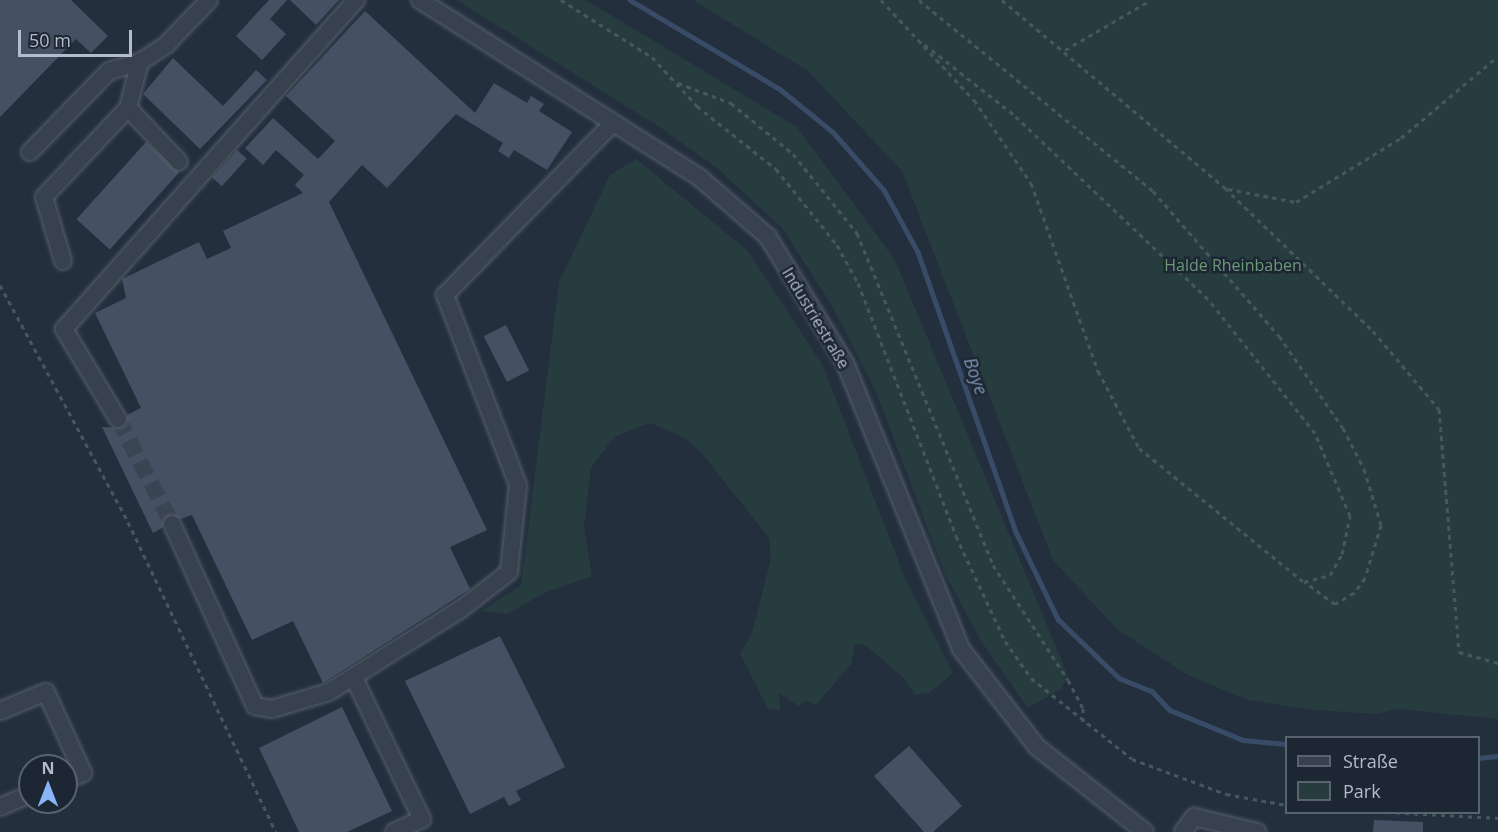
<!DOCTYPE html>
<meta charset="utf-8">
<style>
body{margin:0}
#map{position:relative;width:1498px;height:832px;overflow:hidden;background:#242f3e;font-family:"Open Sans",sans-serif}
div>[style]{position:absolute}
[style*='--x']{left:calc(var(--x)*1px);top:calc(var(--y)*1px);width:calc(var(--w)*1px);rotate:calc(var(--a)*1deg)}
.green>*{inset:0;background:#263c3f}
.stream>*{height:4.5px;margin:-2.25px;padding:0 2.25px;transform-origin:2.25px;border-radius:2.25px;background:#394c67}
.building>*{inset:0;background:#455162;transform-origin:0 0}
.minor-tunnel>*{height:16px;margin-top:-8px;transform-origin:0;background:repeating-linear-gradient(90deg,#3a4453 0 16px,transparent 0 24px)}
.path>*{height:3px;margin-top:-1.5px;transform-origin:0;background:repeating-linear-gradient(90deg,#44595c 0 4.5px,transparent 0 9px)}
.roads{filter:drop-shadow(0 0 2px #565f6c) drop-shadow(0 0 2px #565f6c)}
.minor>*{height:16px;margin:-8px;padding:0 8px;transform-origin:8px;border-radius:8px;background:#38414e}
span{translate:-50% -50%;white-space:nowrap;text-align:center;line-height:1.15;-webkit-text-stroke:5px #1d2633;paint-order:stroke}
.park-label{font-size:16px;color:#6b9a76}
.street-label{font-size:16px;color:#b4bcc9}
.water-label{font-size:18px;color:#7c92b1;font-style:italic}
.legend{position:absolute;left:1285px;top:736px;width:195px;height:78px;box-sizing:border-box;background:#1d2633;border:2px solid #59626f;margin:0;padding:8px 10px;list-style:none;font-size:18px;color:#b4bcc9}
.legend li{display:flex;align-items:center;gap:12px;height:30px}
.legend b{width:30px;border:2px solid #59626f}
.north{position:absolute;left:18px;top:754px;width:60px;height:60px;box-sizing:border-box;background:#1d2633;border:2px solid #59626f;border-radius:50%;rotate:0deg;font-size:16px;font-weight:700;line-height:24px;text-align:center;color:#b4bcc9}
.north::after{content:'';display:block;margin:auto;width:21px;height:27px;background:#8ab4f8;clip-path:polygon(50% 0,100% 100%,50% 72%,0 100%)}
.scale{position:absolute;left:18px;top:30px;width:114px;height:27px;box-sizing:border-box;border:3px solid #b4bcc9;border-top:0;padding-left:8px;font-size:18px;line-height:21px;white-space:nowrap;color:#b4bcc9;-webkit-text-stroke:4px #1d2633;paint-order:stroke}
</style>
<div id="map">
<div class="green">
<i style="clip-path:polygon(457px 0,586px 0,797px 127px,895px 260px,1068px 676px,1061px 689px,1028px 708px,981px 641px,945px 574px,876px 392px,831px 304px,782px 228px,717px 168px,661px 128px)"></i>
<i style="clip-path:polygon(693px 0,1498px 0,1498px 719px,1399px 709px,1375px 714px,1315px 710px,1248px 700px,1188px 675px,1117px 629px,1053px 560px,902px 171px,808px 71px)"></i>
<i style="clip-path:polygon(636px 159px,748px 251px,823px 366px,905px 578px,953px 673px,929px 693px,915px 695px,904px 678px,865px 645px,855px 644px,851px 664px,816px 705px,807px 701px,798px 706px,779px 693px,780px 711px,768px 709px,740px 653px,751px 636px,771px 559px,769px 538px,700px 451px,685px 438px,650px 423px,614px 437px,591px 468px,584px 527px,592px 576px,544px 593px,508px 614px,481px 611px,521px 585px,559px 282px,610px 175px)"></i>
</div>
<div class="stream">
<i style="--x:630;--y:0;--w:174;--a:30.7"></i>
<i style="--x:780;--y:89;--w:68;--a:39.1"></i>
<i style="--x:833;--y:132;--w:77;--a:48.7"></i>
<i style="--x:884;--y:190;--w:71;--a:61.3"></i>
<i style="--x:918;--y:252;--w:297;--a:70.7"></i>
<i style="--x:1016;--y:532;--w:97;--a:64.2"></i>
<i style="--x:1058;--y:619;--w:85;--a:44"></i>
<i style="--x:1119;--y:678;--w:35;--a:22"></i>
<i style="--x:1152;--y:691;--w:26;--a:47"></i>
<i style="--x:1170;--y:710;--w:79;--a:22.3"></i>
<i style="--x:1243;--y:740;--w:43;--a:5.3"></i>
<i style="--x:1478;--y:758;--w:20;--a:-6"></i>
</div>
<div class="building">
<i style="clip-path:polygon(0 0,71px 0,108px 36px,91px 53px,76px 39px,0 117px)"></i>
<i style="clip-path:polygon(269px 0,287px 0,270px 19px,286px 34px,262px 60px,236px 36px)"></i>
<i style="clip-path:polygon(290px 0,339px 0,316px 25px)"></i>
<i style="clip-path:polygon(365px 11px,475px 113px,494px 83px,527px 103px,531px 96px,544px 104px,539px 111px,572px 132px,547px 170px,514px 150px,509px 158px,498px 151px,503px 143px,456px 114px,387px 188px,362px 165px,329px 202px,487px 530px,450px 547px,470px 589px,323px 683px,293px 621px,252px 640px,192px 515px,181px 519px,167px 515px,162px 528px,153px 533px,102px 427px,123px 428px,127px 415px,141px 408px,95px 313px,126px 298px,122px 279px,199px 242px,207px 259px,231px 248px,223px 231px,303px 193px,295px 185px,304px 175px,276px 150px,263px 165px,245px 148px,273px 118px,318px 159px,335px 141px,286px 96px)"></i>
<i style="clip-path:polygon(173px 58px,223px 106px,256px 70px,267px 80px,200px 149px,143px 94px)"></i>
<i style="left:146px;top:142px;width:45px;height:104px;rotate:42deg"></i>
<i style="left:237px;top:150px;width:13px;height:37px;rotate:42deg"></i>
<i style="left:506px;top:325px;width:51px;height:25px;rotate:63deg"></i>
<i style="clip-path:polygon(500px 636px,565px 767px,516px 791px,521px 800px,509px 806px,504px 797px,470px 814px,405px 681px)"></i>
<i style="clip-path:polygon(342px 707px,392px 811px,347px 832px,299px 832px,259px 748px)"></i>
<i style="clip-path:polygon(909px 746px,962px 806px,933px 832px,924px 832px,874px 776px)"></i>
<i style="clip-path:polygon(1374px 820px,1423px 822px,1423px 832px,1373px 832px)"></i>
</div>
<div class="minor-tunnel">
<i style="--x:118;--y:419;--w:118;--a:62.8"></i>
</div>
<div class="path">
<i style="--x:561;--y:0;--w:107;--a:32.1"></i>
<i style="--x:652;--y:57;--w:67;--a:47.4"></i>
<i style="--x:697;--y:106;--w:101;--a:38.6"></i>
<i style="--x:776;--y:169;--w:97;--a:51.2"></i>
<i style="--x:837;--y:245;--w:43;--a:61.1"></i>
<i style="--x:858;--y:283;--w:271;--a:68.8"></i>
<i style="--x:956;--y:536;--w:116;--a:65"></i>
<i style="--x:1005;--y:641;--w:45;--a:54.9"></i>
<i style="--x:1031;--y:678;--w:129;--a:38.7"></i>
<i style="--x:1132;--y:759;--w:100;--a:20.4"></i>
<i style="--x:1226;--y:794;--w:61;--a:10.4"></i>
<i style="--x:881;--y:0;--w:137;--a:47.1"></i>
<i style="--x:974;--y:100;--w:101;--a:55.5"></i>
<i style="--x:1031;--y:183;--w:200;--a:70.4"></i>
<i style="--x:1098;--y:371;--w:87;--a:62"></i>
<i style="--x:1139;--y:448;--w:213;--a:39.1"></i>
<i style="--x:1304;--y:582;--w:27;--a:-15"></i>
<i style="--x:1330;--y:575;--w:24;--a:-60"></i>
<i style="--x:1342;--y:554;--w:39;--a:-78"></i>
<i style="--x:1350;--y:516;--w:90;--a:-112.9"></i>
<i style="--x:1315;--y:433;--w:171;--a:-128.6"></i>
<i style="--x:1208;--y:299;--w:269;--a:-136.5"></i>
<i style="--x:1013;--y:114;--w:113;--a:-141.8"></i>
<i style="--x:919;--y:0;--w:302;--a:39.2"></i>
<i style="--x:1153;--y:191;--w:192;--a:49"></i>
<i style="--x:1279;--y:336;--w:112;--a:55.2"></i>
<i style="--x:1343;--y:428;--w:46;--a:62.9"></i>
<i style="--x:1364;--y:469;--w:59;--a:73.1"></i>
<i style="--x:1381;--y:525;--w:55;--a:106.8"></i>
<i style="--x:1365;--y:578;--w:19;--a:126"></i>
<i style="--x:1354;--y:593;--w:22;--a:150"></i>
<i style="--x:1335;--y:604;--w:37;--a:-144"></i>
<i style="--x:1002;--y:0;--w:292;--a:40.1"></i>
<i style="--x:1225;--y:188;--w:206;--a:44"></i>
<i style="--x:1373;--y:331;--w:102;--a:49.8"></i>
<i style="--x:1439;--y:409;--w:244;--a:85.3"></i>
<i style="--x:1459;--y:652;--w:41;--a:15.8"></i>
<i style="--x:1065;--y:50;--w:99;--a:-30.2"></i>
<i style="--x:678;--y:83;--w:57;--a:20.7"></i>
<i style="--x:731;--y:103;--w:80;--a:39.4"></i>
<i style="--x:793;--y:154;--w:102;--a:51"></i>
<i style="--x:857;--y:233;--w:359;--a:67.7"></i>
<i style="--x:993;--y:565;--w:137;--a:56.9"></i>
<i style="--x:1068;--y:680;--w:32;--a:62"></i>
<i style="--x:1083;--y:708;--w:17;--a:90"></i>
<i style="--x:1228;--y:189;--w:69;--a:10.8"></i>
<i style="--x:1296;--y:202;--w:123;--a:-31.4"></i>
<i style="--x:1401;--y:138;--w:127;--a:-40.2"></i>
<i style="--x:0;--y:285;--w:269;--a:61.6"></i>
<i style="--x:128;--y:522;--w:344;--a:64.5"></i>
<i style="--x:1387;--y:812;--w:111;--a:3.1"></i>
</div>
<div class="roads">
<div class="minor">
<i style="--x:420;--y:0;--w:332;--a:32.4"></i>
<i style="--x:700;--y:178;--w:90;--a:40.9"></i>
<i style="--x:768;--y:237;--w:148;--a:58.6"></i>
<i style="--x:845;--y:363;--w:309;--a:67.9"></i>
<i style="--x:961;--y:649;--w:124;--a:52.2"></i>
<i style="--x:1037;--y:747;--w:137;--a:38.2"></i>
<i style="--x:128;--y:108;--w:74;--a:46.6"></i>
<i style="--x:30;--y:152;--w:113;--a:-45.7"></i>
<i style="--x:109;--y:71;--w:32;--a:-16"></i>
<i style="--x:140;--y:62;--w:31;--a:-33"></i>
<i style="--x:166;--y:45;--w:62;--a:-46.3"></i>
<i style="--x:63;--y:261;--w:67;--a:-106.5"></i>
<i style="--x:44;--y:197;--w:122;--a:-46.7"></i>
<i style="--x:128;--y:108;--w:48;--a:-75.4"></i>
<i style="--x:118;--y:419;--w:105;--a:-121"></i>
<i style="--x:64;--y:329;--w:440;--a:-48.4"></i>
<i style="--x:172;--y:524;--w:200;--a:65.5"></i>
<i style="--x:255;--y:706;--w:17;--a:10"></i>
<i style="--x:272;--y:709;--w:59;--a:-16.6"></i>
<i style="--x:329;--y:692;--w:156;--a:-32.2"></i>
<i style="--x:461;--y:609;--w:61;--a:-37.6"></i>
<i style="--x:509;--y:572;--w:87;--a:-84.1"></i>
<i style="--x:518;--y:485;--w:204;--a:-111"></i>
<i style="--x:445;--y:295;--w:240;--a:-45.7"></i>
<i style="--x:354;--y:678;--w:157;--a:64.3"></i>
<i style="--x:422;--y:819;--w:31;--a:155"></i>
<i style="--x:0;--y:711;--w:50;--a:-22.4"></i>
<i style="--x:46;--y:692;--w:89;--a:65.4"></i>
<i style="--x:83;--y:773;--w:18;--a:158"></i>
<i style="--x:0;--y:807;--w:33;--a:-23"></i>
<i style="--x:1183;--y:832;--w:19;--a:-54"></i>
<i style="--x:1194;--y:817;--w:65;--a:13.4"></i>
</div>
</div>
<div class="park-label">
<span style="left:1233px;top:265px">Halde Rheinbaben</span>
</div>
<div class="street-label">
<span style="left:816px;top:318px;rotate:59deg">Industriestraße</span>
</div>
<div class="water-label">
<span style="left:976px;top:376px;rotate:71deg">Boye</span>
</div>
<ul class="legend">
<li><b style="height:8px;background:#38414e"></b>Straße</li>
<li><b style="height:16px;background:#263c3f"></b>Park</li>
</ul>
<div class="north">N</div>
<div class="scale">50 m</div>
</div>
